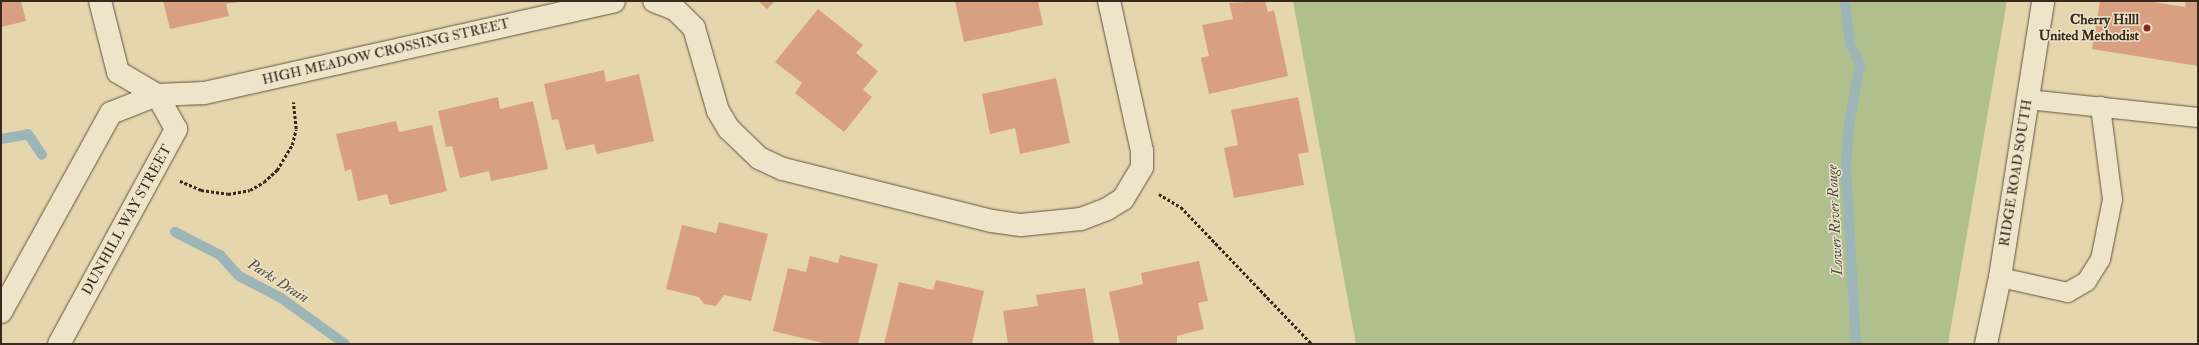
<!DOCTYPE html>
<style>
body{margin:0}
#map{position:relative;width:2199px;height:345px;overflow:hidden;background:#e5d6ad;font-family:"IM FELL Double Pica",serif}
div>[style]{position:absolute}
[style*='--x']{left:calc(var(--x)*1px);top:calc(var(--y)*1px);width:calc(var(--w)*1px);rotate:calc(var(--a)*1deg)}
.green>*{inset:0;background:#afbf8e}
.stream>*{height:10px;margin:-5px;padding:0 5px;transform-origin:5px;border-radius:5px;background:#9cb6b7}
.building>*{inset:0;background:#d8a081}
.path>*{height:2.5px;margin-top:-1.25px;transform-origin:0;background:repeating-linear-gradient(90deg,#39281c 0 3px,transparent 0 5px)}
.roads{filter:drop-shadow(0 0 1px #645440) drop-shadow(0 0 1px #645440)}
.lane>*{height:19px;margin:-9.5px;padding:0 9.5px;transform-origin:9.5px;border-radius:9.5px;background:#eee4ca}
.street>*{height:22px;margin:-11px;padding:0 11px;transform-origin:11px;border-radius:11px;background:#eee4ca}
.secondary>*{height:22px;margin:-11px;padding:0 11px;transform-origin:11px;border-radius:11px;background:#eee4ca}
.dots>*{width:11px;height:11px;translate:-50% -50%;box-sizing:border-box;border:2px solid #eee4ca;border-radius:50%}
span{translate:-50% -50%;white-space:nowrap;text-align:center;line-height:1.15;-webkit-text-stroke:3px #eee4ca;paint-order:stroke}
.poi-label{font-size:14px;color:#39281c;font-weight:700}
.right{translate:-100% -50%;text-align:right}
.street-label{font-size:14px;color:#39281c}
.water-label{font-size:15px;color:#524c43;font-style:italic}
.frame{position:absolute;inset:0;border:2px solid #39281c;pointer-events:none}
</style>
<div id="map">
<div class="green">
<i style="clip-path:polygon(1293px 1px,2007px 1px,1948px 344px,1356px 344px)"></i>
</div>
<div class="stream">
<i style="--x:1845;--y:1;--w:43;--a:83.4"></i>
<i style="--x:1850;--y:44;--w:22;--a:63"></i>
<i style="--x:1860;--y:64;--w:61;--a:100.4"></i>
<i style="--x:1849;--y:124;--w:46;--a:93.7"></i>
<i style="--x:1846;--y:170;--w:174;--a:86.7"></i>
<i style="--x:1;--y:139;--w:27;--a:-10"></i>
<i style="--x:28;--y:134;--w:25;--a:56"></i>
<i style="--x:175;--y:232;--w:51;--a:27.1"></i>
<i style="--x:220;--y:255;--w:28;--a:48"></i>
<i style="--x:239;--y:276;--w:47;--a:27.6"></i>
<i style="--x:281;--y:298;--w:79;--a:35.7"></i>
</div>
<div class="building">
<i style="clip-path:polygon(1px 1px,21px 1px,26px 21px,1px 27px)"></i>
<i style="clip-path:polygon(163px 1px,239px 1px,239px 2px,226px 4px,229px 16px,170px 29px)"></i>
<i style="clip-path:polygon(758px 1px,775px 1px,767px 9px)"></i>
<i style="clip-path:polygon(955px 1px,1038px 1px,1043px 25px,964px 42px)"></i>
<i style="clip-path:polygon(1265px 1px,1268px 12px,1274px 10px,1288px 76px,1209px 94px,1201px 58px,1209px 56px,1202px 25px,1233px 19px,1229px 3px)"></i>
<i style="clip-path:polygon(2100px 1px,2147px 1px,2185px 7px,2186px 1px,2198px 1px,2198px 66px,2092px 49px)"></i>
<i style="clip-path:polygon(818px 9px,863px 45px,856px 53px,878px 71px,863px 90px,872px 97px,844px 132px,795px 93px,802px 83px,775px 62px)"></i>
<i style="clip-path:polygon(604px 70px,606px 82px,639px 74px,654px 141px,597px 154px,594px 144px,566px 150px,558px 119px,552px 120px,544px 84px)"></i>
<i style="clip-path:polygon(1056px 78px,1070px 143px,1020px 154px,1015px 128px,990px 134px,982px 94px)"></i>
<i style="clip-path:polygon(498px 97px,500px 109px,533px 101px,548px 169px,491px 181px,489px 171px,460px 178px,452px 146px,446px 147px,438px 111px)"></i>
<i style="clip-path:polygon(1298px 97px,1309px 152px,1298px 154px,1304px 185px,1234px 198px,1224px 148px,1238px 145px,1231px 110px)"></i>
<i style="clip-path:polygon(396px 121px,399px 132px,432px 125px,447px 191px,390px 205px,387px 194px,358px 201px,351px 169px,345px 171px,336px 134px)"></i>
<i style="clip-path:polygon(719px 222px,768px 234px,751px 301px,724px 295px,716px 306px,704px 304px,699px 297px,666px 289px,682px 225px,716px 233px)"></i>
<i style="clip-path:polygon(840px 255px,878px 264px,858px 344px,828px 344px,773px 331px,788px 268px,806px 272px,810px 256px,838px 263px)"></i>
<i style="clip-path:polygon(1199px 261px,1208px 301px,1198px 303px,1204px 329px,1177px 336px,1177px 344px,1120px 344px,1109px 292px,1143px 284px,1141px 273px)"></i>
<i style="clip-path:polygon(936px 280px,984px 291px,972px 344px,884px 344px,899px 282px,933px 290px)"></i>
<i style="clip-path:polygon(1085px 288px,1094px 344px,1008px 344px,1003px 311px,1038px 306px,1036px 295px)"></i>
</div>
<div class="path">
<i style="--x:180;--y:181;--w:23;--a:23"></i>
<i style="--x:201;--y:190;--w:27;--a:8"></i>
<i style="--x:228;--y:194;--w:22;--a:-10"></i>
<i style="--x:250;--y:190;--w:16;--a:-30"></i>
<i style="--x:264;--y:182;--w:18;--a:-43"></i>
<i style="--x:277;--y:170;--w:29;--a:-59"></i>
<i style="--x:292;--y:145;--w:16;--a:-76"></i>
<i style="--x:296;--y:129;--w:27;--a:-96"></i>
<i style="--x:1159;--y:194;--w:26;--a:31"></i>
<i style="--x:1181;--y:207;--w:190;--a:46.3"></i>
</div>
<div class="roads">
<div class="lane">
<i style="--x:2027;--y:99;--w:172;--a:6"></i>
<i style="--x:2000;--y:277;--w:69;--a:12.6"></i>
<i style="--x:2067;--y:292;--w:22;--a:-30"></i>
<i style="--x:2086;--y:281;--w:26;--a:-58"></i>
<i style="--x:2100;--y:259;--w:61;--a:-78.7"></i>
<i style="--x:2112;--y:199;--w:94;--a:-97.4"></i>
</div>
<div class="street">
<i style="--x:654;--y:1;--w:22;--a:21"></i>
<i style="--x:675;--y:9;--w:27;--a:45"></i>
<i style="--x:694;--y:28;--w:86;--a:73.9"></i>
<i style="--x:718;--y:111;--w:21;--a:59"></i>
<i style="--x:729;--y:129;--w:42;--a:44"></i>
<i style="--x:759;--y:158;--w:26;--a:25"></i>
<i style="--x:783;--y:169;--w:215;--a:14"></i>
<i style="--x:992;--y:221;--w:29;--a:8"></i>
<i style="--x:1021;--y:225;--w:60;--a:-5.7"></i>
<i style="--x:1081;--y:219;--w:28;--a:-21"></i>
<i style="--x:1107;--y:209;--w:19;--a:-32"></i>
<i style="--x:1123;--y:199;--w:37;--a:-59"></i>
<i style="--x:1142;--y:167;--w:16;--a:-90"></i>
<i style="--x:1142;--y:151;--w:154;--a:-102.4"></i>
<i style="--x:1;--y:312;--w:227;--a:-61.1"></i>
<i style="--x:111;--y:113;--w:49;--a:-21.4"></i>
<i style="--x:157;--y:95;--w:47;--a:-2.4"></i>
<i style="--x:204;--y:93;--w:420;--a:-12.6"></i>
<i style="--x:59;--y:344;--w:245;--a:-61.4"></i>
<i style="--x:176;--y:129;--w:39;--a:-119"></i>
<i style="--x:157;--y:95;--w:45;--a:-149.5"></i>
<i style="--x:118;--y:72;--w:73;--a:-104.2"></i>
</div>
<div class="secondary">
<i style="--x:1986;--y:344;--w:68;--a:-78.2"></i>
<i style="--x:2000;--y:277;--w:279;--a:-81.1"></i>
</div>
</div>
<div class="dots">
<i style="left:2147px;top:28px;background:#8f2418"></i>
</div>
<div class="poi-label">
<span class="right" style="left:2139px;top:28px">Cherry Hilll<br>United Methodist</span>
</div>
<div class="street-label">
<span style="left:386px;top:52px;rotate:-13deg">HIGH MEADOW CROSSING STREET</span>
<span style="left:2016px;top:173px;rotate:-81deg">RIDGE ROAD SOUTH</span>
<span style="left:127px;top:220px;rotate:-61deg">DUNHILL WAY STREET</span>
</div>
<div class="water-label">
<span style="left:1835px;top:220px;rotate:-93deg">Lower River Rouge</span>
<span style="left:278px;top:281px;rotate:32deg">Parks Drain</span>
</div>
<div class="frame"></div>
</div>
